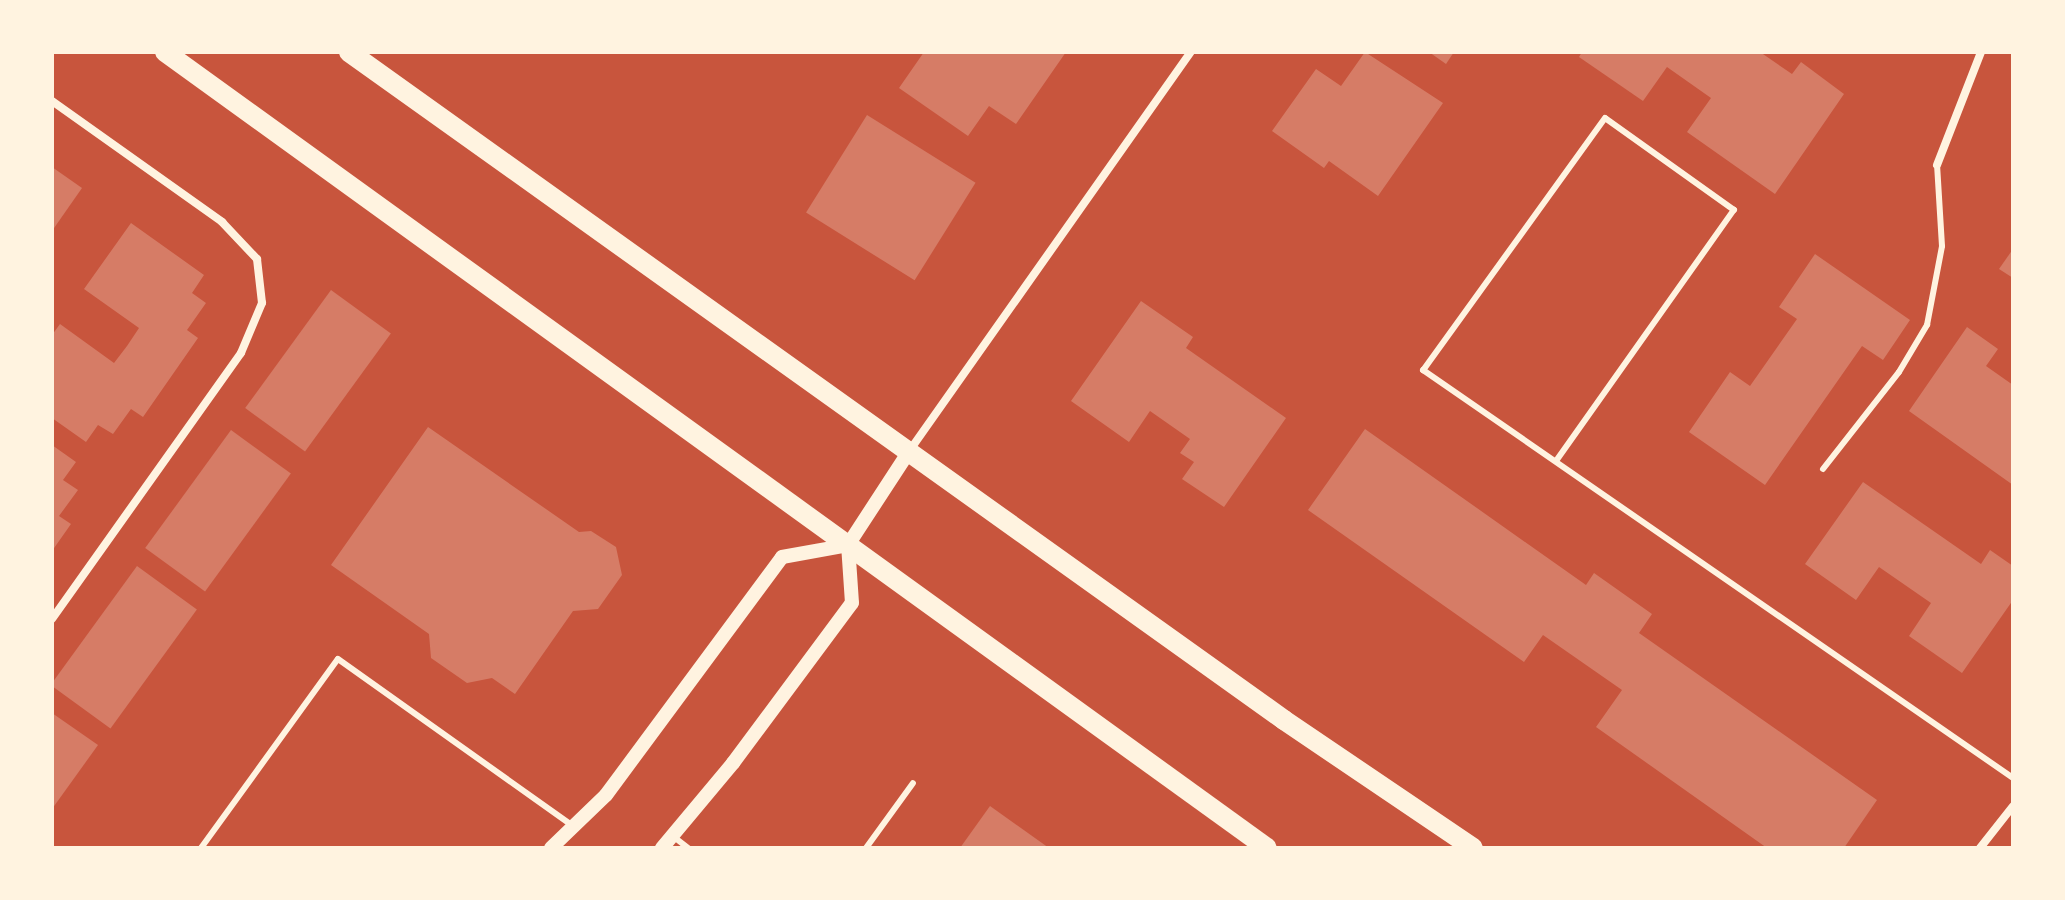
<!DOCTYPE html>
<style>
body{margin:0}
#map{position:relative;width:2065px;height:900px;overflow:hidden;background:#c8553d;font-family:Montserrat,sans-serif}
div>[style]{position:absolute}
[style*='--x']{left:calc(var(--x)*1px);top:calc(var(--y)*1px);width:calc(var(--w)*1px);rotate:calc(var(--a)*1deg)}
.building>*{inset:0;background:#d67c66;transform-origin:0 0}
.service>*{height:6px;margin:-3px;padding:0 3px;transform-origin:3px;border-radius:3px;background:#fff3e0}
.minor>*{height:8px;margin:-4px;padding:0 4px;transform-origin:4px;border-radius:4px;background:#fff3e0}
.tertiary>*{height:14px;margin:-7px;padding:0 7px;transform-origin:7px;border-radius:7px;background:#fff3e0}
.primary>*{height:20px;margin:-10px;padding:0 10px;transform-origin:10px;border-radius:10px;background:#fff3e0}
span{translate:-50% -50%;white-space:nowrap;text-align:center;line-height:1.15;-webkit-text-stroke:8px #fff3e0;paint-order:stroke}
.frame{position:absolute;inset:0;border:54px solid #fff3e0;pointer-events:none}
</style>
<div id="map">
<div class="building">
<i style="clip-path:polygon(924px 52px,1066px 52px,1016px 124px,989px 106px,968px 136px,899px 88px)"></i>
<i style="clip-path:polygon(1365px 52px,1443px 103px,1378px 196px,1329px 161px,1324px 168px,1272px 131px,1316px 69px,1341px 86px)"></i>
<i style="clip-path:polygon(1429px 52px,1454px 52px,1446px 64px)"></i>
<i style="clip-path:polygon(1582px 52px,1760px 52px,1792px 74px,1801px 62px,1844px 94px,1775px 194px,1687px 132px,1711px 98px,1667px 67px,1643px 101px,1579px 57px)"></i>
<i style="left:867px;top:115px;width:128px;height:115px;rotate:32deg"></i>
<i style="clip-path:polygon(52px 167px,82px 188px,52px 231px)"></i>
<i style="clip-path:polygon(131px 223px,204px 275px,192px 293px,206px 303px,187px 330px,198px 338px,143px 417px,131px 409px,113px 434px,98px 425px,86px 442px,52px 418px,52px 335px,60px 324px,114px 363px,127px 346px,139px 328px,84px 289px)"></i>
<i style="clip-path:polygon(2013px 249px,2013px 278px,1999px 269px)"></i>
<i style="clip-path:polygon(1815px 254px,1910px 320px,1883px 360px,1862px 346px,1765px 485px,1689px 432px,1730px 372px,1750px 386px,1797px 319px,1779px 307px)"></i>
<i style="left:331px;top:290px;width:74px;height:146px;rotate:36deg"></i>
<i style="clip-path:polygon(1141px 301px,1193px 337px,1186px 348px,1286px 418px,1224px 507px,1182px 479px,1194px 462px,1180px 453px,1190px 439px,1150px 411px,1129px 442px,1071px 401px)"></i>
<i style="clip-path:polygon(1967px 327px,1998px 349px,1986px 366px,2013px 385px,2013px 485px,1909px 411px)"></i>
<i style="clip-path:polygon(428px 427px,579px 532px,591px 531px,616px 547px,622px 575px,598px 609px,573px 611px,515px 694px,492px 678px,467px 683px,431px 658px,429px 634px,331px 565px)"></i>
<i style="clip-path:polygon(1365px 429px,1586px 585px,1594px 573px,1652px 614px,1639px 633px,1877px 800px,1844px 848px,1767px 848px,1596px 727px,1622px 690px,1543px 635px,1524px 662px,1308px 510px)"></i>
<i style="left:231px;top:430px;width:74px;height:146px;rotate:36deg"></i>
<i style="clip-path:polygon(52px 445px,76px 462px,63px 480px,78px 490px,59px 516px,71px 524px,52px 551px)"></i>
<i style="clip-path:polygon(1863px 482px,1981px 564px,1990px 550px,2013px 566px,2013px 600px,1962px 673px,1909px 636px,1931px 603px,1879px 567px,1856px 600px,1805px 564px)"></i>
<i style="left:137px;top:566px;width:74px;height:147px;rotate:36deg"></i>
<i style="clip-path:polygon(52px 713px,98px 745px,52px 809px)"></i>
<i style="clip-path:polygon(990px 806px,1049px 848px,960px 848px)"></i>
</div>
<div class="service">
<i style="--x:1556;--y:461;--w:308;--a:-54.7"></i>
<i style="--x:1734;--y:210;--w:158;--a:-144.5"></i>
<i style="--x:1605;--y:118;--w:311;--a:125.8"></i>
<i style="--x:1423;--y:370;--w:717;--a:34.66"></i>
<i style="--x:1823;--y:469;--w:123;--a:-51.9"></i>
<i style="--x:1899;--y:372;--w:55;--a:-59.2"></i>
<i style="--x:1927;--y:325;--w:80;--a:-79.2"></i>
<i style="--x:1942;--y:246;--w:81;--a:-93.5"></i>
<i style="--x:674;--y:837;--w:18;--a:38"></i>
<i style="--x:201;--y:848;--w:233;--a:-54.1"></i>
<i style="--x:338;--y:659;--w:290;--a:35.4"></i>
<i style="--x:866;--y:848;--w:80;--a:-54.1"></i>
</div>
<div class="minor">
<i style="--x:52;--y:101;--w:209;--a:35.4"></i>
<i style="--x:222;--y:222;--w:51;--a:46.6"></i>
<i style="--x:257;--y:259;--w:44;--a:83.5"></i>
<i style="--x:262;--y:303;--w:54;--a:112.8"></i>
<i style="--x:241;--y:353;--w:326;--a:125.4"></i>
<i style="--x:1937;--y:165;--w:121;--a:-68.7"></i>
<i style="--x:910;--y:450;--w:487;--a:-54.8"></i>
<i style="--x:1980;--y:848;--w:53;--a:-51.8"></i>
</div>
<div class="tertiary">
<i style="--x:551;--y:848;--w:76;--a:-43.9"></i>
<i style="--x:606;--y:795;--w:296;--a:-53.5"></i>
<i style="--x:782;--y:557;--w:67;--a:-10.3"></i>
<i style="--x:662;--y:848;--w:111;--a:-50.1"></i>
<i style="--x:733;--y:763;--w:199;--a:-53.4"></i>
<i style="--x:852;--y:603;--w:58;--a:-93.9"></i>
<i style="--x:848;--y:545;--w:113;--a:-56.9"></i>
</div>
<div class="primary">
<i style="--x:165;--y:52;--w:1359;--a:35.84"></i>
<i style="--x:349;--y:52;--w:1149;--a:35.54"></i>
<i style="--x:1284;--y:720;--w:228;--a:34.1"></i>
</div>
<div class="frame"></div>
</div>
